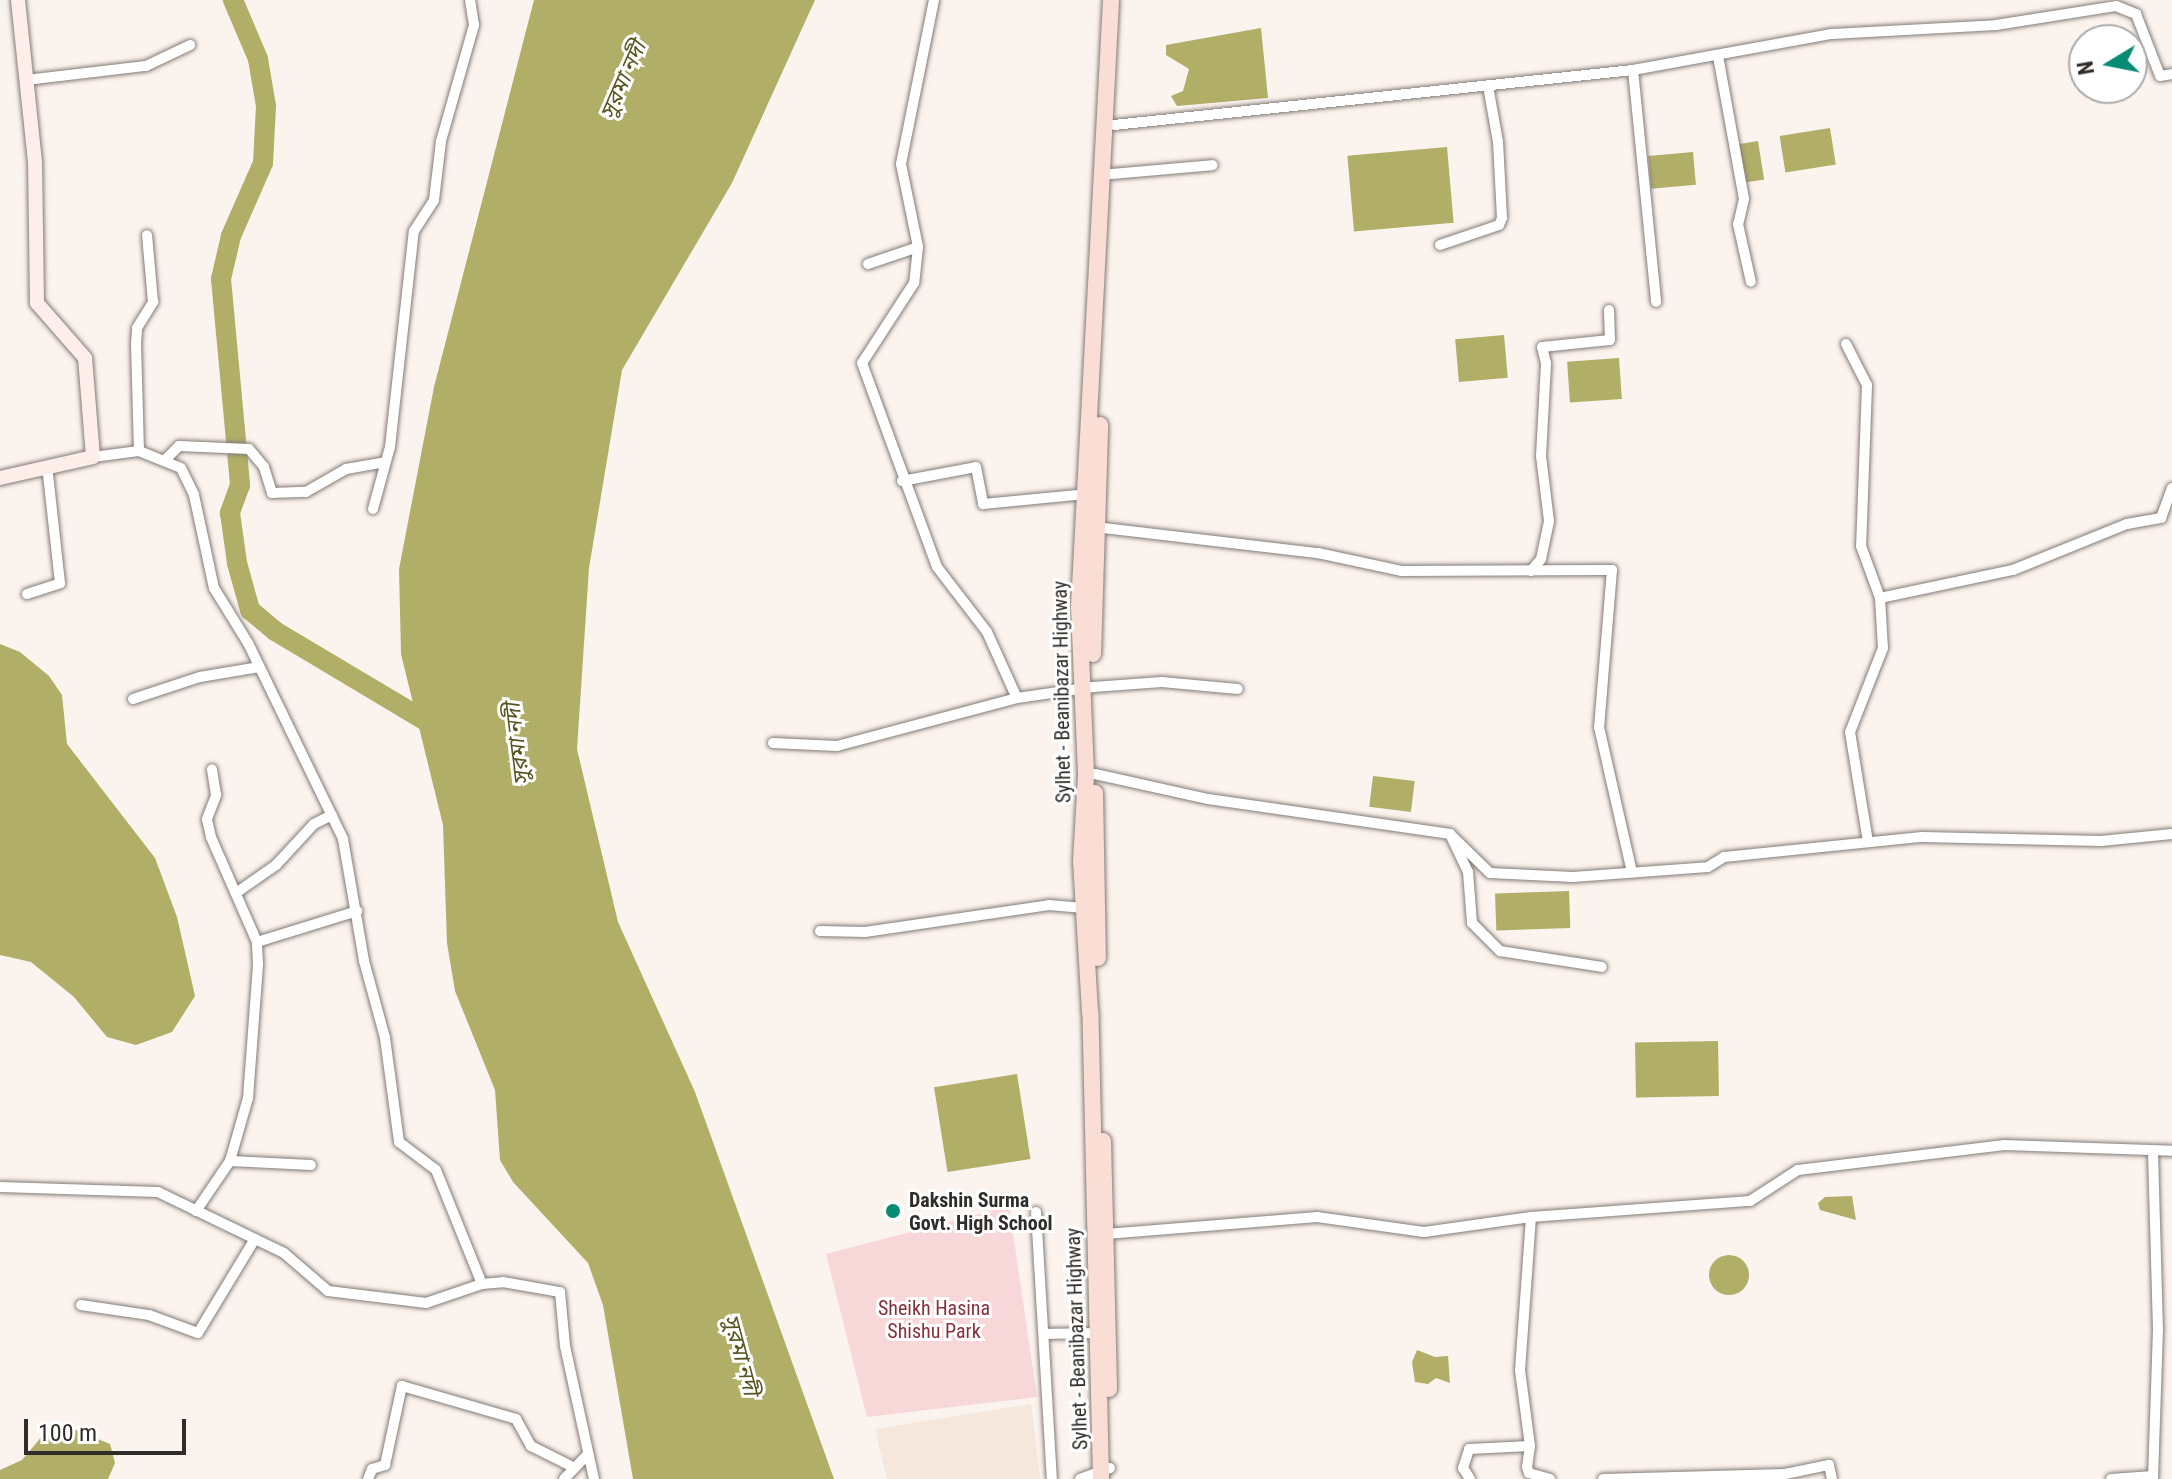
<!DOCTYPE html>
<meta charset="utf-8">
<style>
body{margin:0}
#map{position:relative;width:2172px;height:1479px;overflow:hidden;background:#fbf3ed;font-family:"Roboto Condensed","Noto Sans Bengali",sans-serif}
div>[style]{position:absolute}
[style*='--x']{left:calc(var(--x)*1px);top:calc(var(--y)*1px);width:calc(var(--w)*1px);rotate:calc(var(--a)*1deg)}
.built>*{inset:0;background:#f5e7db}
.green>*{inset:0;background:#f8d7d8}
.water>*{inset:0;background:#b1ae68;transform-origin:0 0}
.round{border-radius:50%}
.river>*{height:20px;margin:-10px;padding:0 10px;transform-origin:10px;border-radius:10px;background:#b1ae68}
.roads{filter:drop-shadow(0 0 2px #827b76) drop-shadow(0 0 2px #827b76)}
.street>*{height:10px;margin:-5px;padding:0 5px;transform-origin:5px;border-radius:5px;background:#fff}
.secondary>*{height:14px;margin:-7px;padding:0 7px;transform-origin:7px;border-radius:7px;background:#fdeeea}
.primary>*{height:16px;margin:-8px;padding:0 8px;transform-origin:8px;border-radius:8px;background:#faded5}
.dots>*{width:22px;height:22px;translate:-50% -50%;box-sizing:border-box;border:4px solid #fff;border-radius:50%}
span{translate:-50% -50%;white-space:nowrap;text-align:center;line-height:1.15;-webkit-text-stroke:6px #fff;paint-order:stroke}
.street-label{font-size:20px;color:#2f2c2a}
.poi-label{font-size:20px;color:#2f2c2a;font-weight:700}
.left{translate:0 -50%;text-align:left}
.park-label{font-size:20px;color:#882f3b}
.water-label{font-size:22px;color:#575420;font-style:italic}
.north{position:absolute;left:2068px;top:24px;width:80px;height:80px;box-sizing:border-box;background:#fff;border:2px solid #acabaa;border-radius:50%;rotate:260deg;font-size:22px;font-weight:700;line-height:32px;text-align:center;color:#2f2c2a}
.north::after{content:'';display:block;margin:auto;width:28px;height:36px;background:#078c73;clip-path:polygon(50% 0,100% 100%,50% 72%,0 100%)}
.scale{position:absolute;left:24px;top:1419px;width:162px;height:36px;box-sizing:border-box;border:4px solid #2f2c2a;border-top:0;padding-left:10px;font-size:24px;line-height:28px;white-space:nowrap;color:#2f2c2a;-webkit-text-stroke:6px #fff;paint-order:stroke}
</style>
<div id="map">
<div class="built">
<i style="clip-path:polygon(1031px 1404px,1040px 1479px,887px 1479px,875px 1429px)"></i>
</div>
<div class="green">
<i style="clip-path:polygon(1009px 1206px,1037px 1397px,867px 1417px,826px 1254px)"></i>
</div>
<div class="water">
<i style="clip-path:polygon(534px 0,815px 0,732px 183px,622px 370px,589px 568px,577px 749px,618px 922px,695px 1092px,834px 1479px,633px 1479px,603px 1305px,588px 1263px,513px 1182px,500px 1160px,495px 1090px,455px 991px,447px 943px,443px 825px,401px 654px,399px 569px,434px 387px)"></i>
<i style="clip-path:polygon(1261px 28px,1268px 98px,1177px 106px,1171px 96px,1183px 91px,1189px 69px,1166px 55px,1166px 45px)"></i>
<i style="left:1830px;top:128px;width:37px;height:51px;rotate:81deg"></i>
<i style="left:1758px;top:141px;width:39px;height:19px;rotate:81deg"></i>
<i style="left:1447px;top:147px;width:76px;height:100px;rotate:85deg"></i>
<i style="left:1693px;top:152px;width:33px;height:45px;rotate:85deg"></i>
<i style="left:1504px;top:335px;width:43px;height:49px;rotate:85deg"></i>
<i style="left:1619px;top:358px;width:41px;height:52px;rotate:86deg"></i>
<i style="clip-path:polygon(0 644px,20px 652px,49px 676px,62px 695px,67px 744px,155px 858px,177px 917px,195px 996px,172px 1032px,136px 1045px,107px 1037px,74px 997px,31px 962px,0 955px)"></i>
<i style="left:1373px;top:776px;width:42px;height:31px;rotate:7deg"></i>
<i style="left:1569px;top:891px;width:37px;height:74px;rotate:88deg"></i>
<i style="left:1718px;top:1041px;width:55px;height:83px;rotate:89deg"></i>
<i style="left:1017px;top:1074px;width:86px;height:84px;rotate:81deg"></i>
<i style="clip-path:polygon(1852px 1196px,1856px 1220px,1820px 1210px,1818px 1203px,1825px 1197px)"></i>
<i class="round" style="left:1709px;top:1255px;width:40px;height:40px"></i>
<i style="clip-path:polygon(1417px 1350px,1435px 1357px,1448px 1356px,1450px 1383px,1436px 1378px,1428px 1384px,1415px 1382px,1412px 1362px)"></i>
<i style="clip-path:polygon(66px 1426px,110px 1444px,115px 1463px,108px 1479px,0 1479px,0 1470px,22px 1460px,43px 1435px)"></i>
</div>
<div class="river">
<i style="--x:233;--y:0;--w:64;--a:67"></i>
<i style="--x:258;--y:59;--w:48;--a:80.3"></i>
<i style="--x:266;--y:106;--w:57;--a:93"></i>
<i style="--x:263;--y:163;--w:80;--a:113.7"></i>
<i style="--x:231;--y:236;--w:44;--a:103.1"></i>
<i style="--x:221;--y:279;--w:207;--a:84.7"></i>
<i style="--x:240;--y:485;--w:30;--a:110"></i>
<i style="--x:230;--y:513;--w:50;--a:82"></i>
<i style="--x:237;--y:563;--w:49;--a:74.5"></i>
<i style="--x:250;--y:610;--w:33;--a:40"></i>
<i style="--x:275;--y:631;--w:190;--a:30.8"></i>
</div>
<div class="roads">
<div class="street">
<i style="--x:934;--y:0;--w:167;--a:101.4"></i>
<i style="--x:901;--y:164;--w:85;--a:78.4"></i>
<i style="--x:918;--y:247;--w:36;--a:96"></i>
<i style="--x:914;--y:283;--w:95;--a:123"></i>
<i style="--x:862;--y:363;--w:217;--a:69.8"></i>
<i style="--x:937;--y:567;--w:82;--a:52.4"></i>
<i style="--x:987;--y:632;--w:72;--a:65.6"></i>
<i style="--x:1718;--y:56;--w:145;--a:79.7"></i>
<i style="--x:1744;--y:199;--w:26;--a:103"></i>
<i style="--x:1738;--y:224;--w:59;--a:77.4"></i>
<i style="--x:1633;--y:70;--w:233;--a:84.3"></i>
<i style="--x:26;--y:80;--w:121;--a:-6.7"></i>
<i style="--x:146;--y:66;--w:49;--a:-25.5"></i>
<i style="--x:1114;--y:125;--w:522;--a:-6.05"></i>
<i style="--x:1633;--y:70;--w:202;--a:-10.3"></i>
<i style="--x:1832;--y:34;--w:164;--a:-3.1"></i>
<i style="--x:1996;--y:25;--w:121;--a:-9"></i>
<i style="--x:2116;--y:6;--w:22;--a:22"></i>
<i style="--x:2136;--y:14;--w:66;--a:68.8"></i>
<i style="--x:2160;--y:76;--w:12;--a:-9"></i>
<i style="--x:1111;--y:174;--w:102;--a:-5"></i>
<i style="--x:1440;--y:245;--w:62;--a:-18.7"></i>
<i style="--x:1499;--y:225;--w:8;--a:-67"></i>
<i style="--x:1502;--y:218;--w:76;--a:-93"></i>
<i style="--x:1498;--y:142;--w:57;--a:-100.1"></i>
<i style="--x:868;--y:264;--w:53;--a:-18.8"></i>
<i style="--x:1846;--y:344;--w:46;--a:62.9"></i>
<i style="--x:1867;--y:385;--w:161;--a:92.1"></i>
<i style="--x:1861;--y:546;--w:55;--a:69.9"></i>
<i style="--x:1880;--y:598;--w:50;--a:86.6"></i>
<i style="--x:1883;--y:648;--w:90;--a:111.4"></i>
<i style="--x:1850;--y:732;--w:111;--a:80.7"></i>
<i style="--x:139;--y:451;--w:107;--a:-91.6"></i>
<i style="--x:136;--y:344;--w:16;--a:-86"></i>
<i style="--x:137;--y:328;--w:31;--a:-58"></i>
<i style="--x:153;--y:302;--w:67;--a:-95.1"></i>
<i style="--x:93;--y:457;--w:46;--a:-7.4"></i>
<i style="--x:139;--y:451;--w:45;--a:22"></i>
<i style="--x:181;--y:468;--w:30;--a:64"></i>
<i style="--x:194;--y:495;--w:95;--a:77.9"></i>
<i style="--x:214;--y:588;--w:65;--a:58.3"></i>
<i style="--x:248;--y:643;--w:218;--a:64.1"></i>
<i style="--x:343;--y:839;--w:124;--a:80.2"></i>
<i style="--x:364;--y:961;--w:80;--a:74.7"></i>
<i style="--x:385;--y:1038;--w:105;--a:82.3"></i>
<i style="--x:399;--y:1142;--w:46;--a:37.1"></i>
<i style="--x:436;--y:1170;--w:123;--a:68"></i>
<i style="--x:482;--y:1284;--w:21;--a:-5"></i>
<i style="--x:503;--y:1282;--w:58;--a:10"></i>
<i style="--x:560;--y:1292;--w:54;--a:84.7"></i>
<i style="--x:565;--y:1346;--w:136;--a:77.7"></i>
<i style="--x:167;--y:458;--w:17;--a:-45"></i>
<i style="--x:179;--y:446;--w:70;--a:2.5"></i>
<i style="--x:249;--y:449;--w:23;--a:50"></i>
<i style="--x:264;--y:467;--w:27;--a:73"></i>
<i style="--x:272;--y:493;--w:34;--a:-2"></i>
<i style="--x:306;--y:492;--w:46;--a:-29.9"></i>
<i style="--x:346;--y:469;--w:40;--a:-10"></i>
<i style="--x:902;--y:481;--w:75;--a:-10.7"></i>
<i style="--x:976;--y:467;--w:38;--a:79"></i>
<i style="--x:983;--y:504;--w:103;--a:-5.5"></i>
<i style="--x:373;--y:509;--w:64;--a:-74.7"></i>
<i style="--x:390;--y:447;--w:217;--a:-83.7"></i>
<i style="--x:414;--y:231;--w:37;--a:-57"></i>
<i style="--x:434;--y:200;--w:59;--a:-83.2"></i>
<i style="--x:441;--y:141;--w:121;--a:-74.1"></i>
<i style="--x:474;--y:25;--w:25;--a:-99"></i>
<i style="--x:1095;--y:527;--w:225;--a:6.7"></i>
<i style="--x:1318;--y:553;--w:85;--a:12.2"></i>
<i style="--x:1401;--y:571;--w:211;--a:-0.3"></i>
<i style="--x:1612;--y:570;--w:158;--a:94.7"></i>
<i style="--x:1599;--y:727;--w:149;--a:77.2"></i>
<i style="--x:1531;--y:571;--w:16;--a:-50"></i>
<i style="--x:1541;--y:559;--w:39;--a:-78"></i>
<i style="--x:1549;--y:521;--w:65;--a:-97"></i>
<i style="--x:1541;--y:456;--w:93;--a:-86.9"></i>
<i style="--x:1546;--y:363;--w:16;--a:-104"></i>
<i style="--x:1542;--y:347;--w:68;--a:-5.9"></i>
<i style="--x:1610;--y:340;--w:30;--a:-92"></i>
<i style="--x:27;--y:594;--w:35;--a:-18"></i>
<i style="--x:60;--y:583;--w:118;--a:-96.3"></i>
<i style="--x:1880;--y:598;--w:136;--a:-11.9"></i>
<i style="--x:2013;--y:570;--w:123;--a:-22"></i>
<i style="--x:2127;--y:524;--w:35;--a:-10"></i>
<i style="--x:2161;--y:518;--w:32;--a:-70"></i>
<i style="--x:133;--y:699;--w:71;--a:-18.2"></i>
<i style="--x:200;--y:677;--w:60;--a:-9.6"></i>
<i style="--x:773;--y:743;--w:64;--a:2.7"></i>
<i style="--x:837;--y:746;--w:186;--a:-14.9"></i>
<i style="--x:1017;--y:698;--w:77;--a:-8.2"></i>
<i style="--x:1093;--y:687;--w:69;--a:-4.1"></i>
<i style="--x:1162;--y:682;--w:76;--a:5.3"></i>
<i style="--x:1095;--y:774;--w:116;--a:12.5"></i>
<i style="--x:1208;--y:799;--w:245;--a:8.2"></i>
<i style="--x:1450;--y:834;--w:42;--a:64.7"></i>
<i style="--x:1468;--y:872;--w:51;--a:85.5"></i>
<i style="--x:1472;--y:923;--w:40;--a:45"></i>
<i style="--x:1500;--y:951;--w:103;--a:8.9"></i>
<i style="--x:1450;--y:834;--w:56;--a:44.3"></i>
<i style="--x:1490;--y:873;--w:83;--a:2.8"></i>
<i style="--x:1573;--y:877;--w:135;--a:-4.2"></i>
<i style="--x:1708;--y:867;--w:19;--a:-32"></i>
<i style="--x:1724;--y:857;--w:199;--a:-5.8"></i>
<i style="--x:1922;--y:837;--w:179;--a:1.3"></i>
<i style="--x:2101;--y:841;--w:71;--a:-5.6"></i>
<i style="--x:236;--y:893;--w:49;--a:-35"></i>
<i style="--x:276;--y:865;--w:56;--a:-47.2"></i>
<i style="--x:314;--y:824;--w:20;--a:-27"></i>
<i style="--x:820;--y:931;--w:45;--a:1.3"></i>
<i style="--x:865;--y:932;--w:186;--a:-8.3"></i>
<i style="--x:1049;--y:905;--w:35;--a:5"></i>
<i style="--x:257;--y:942;--w:105;--a:-17.2"></i>
<i style="--x:230;--y:1161;--w:81;--a:2.8"></i>
<i style="--x:0;--y:1187;--w:158;--a:1.8"></i>
<i style="--x:158;--y:1192;--w:140;--a:25.8"></i>
<i style="--x:284;--y:1253;--w:58;--a:40.8"></i>
<i style="--x:328;--y:1291;--w:99;--a:7"></i>
<i style="--x:426;--y:1303;--w:59;--a:-18.7"></i>
<i style="--x:196;--y:1211;--w:60;--a:-55.8"></i>
<i style="--x:230;--y:1161;--w:66;--a:-74.1"></i>
<i style="--x:248;--y:1098;--w:134;--a:-85.7"></i>
<i style="--x:258;--y:964;--w:22;--a:-93"></i>
<i style="--x:257;--y:942;--w:115;--a:-113.7"></i>
<i style="--x:211;--y:837;--w:18;--a:-103"></i>
<i style="--x:207;--y:819;--w:26;--a:-69"></i>
<i style="--x:216;--y:795;--w:26;--a:-99"></i>
<i style="--x:1036;--y:1212;--w:267;--a:86.6"></i>
<i style="--x:1531;--y:1217;--w:153;--a:94.1"></i>
<i style="--x:1520;--y:1370;--w:77;--a:82.5"></i>
<i style="--x:1530;--y:1446;--w:21;--a:98"></i>
<i style="--x:1527;--y:1467;--w:6;--a:72"></i>
<i style="--x:1529;--y:1473;--w:22;--a:16"></i>
<i style="--x:1106;--y:1234;--w:212;--a:-4.6"></i>
<i style="--x:1317;--y:1217;--w:108;--a:8"></i>
<i style="--x:1424;--y:1232;--w:108;--a:-8"></i>
<i style="--x:1531;--y:1217;--w:220;--a:-4.2"></i>
<i style="--x:1750;--y:1201;--w:57;--a:-32.9"></i>
<i style="--x:1798;--y:1170;--w:208;--a:-6.9"></i>
<i style="--x:2004;--y:1145;--w:168;--a:2"></i>
<i style="--x:81;--y:1305;--w:69;--a:8.4"></i>
<i style="--x:149;--y:1315;--w:52;--a:20.2"></i>
<i style="--x:198;--y:1333;--w:110;--a:-58.8"></i>
<i style="--x:1044;--y:1334;--w:53;--a:-1.1"></i>
<i style="--x:368;--y:1479;--w:11;--a:-68"></i>
<i style="--x:372;--y:1469;--w:14;--a:-17"></i>
<i style="--x:385;--y:1465;--w:81;--a:-77.9"></i>
<i style="--x:402;--y:1386;--w:119;--a:16.1"></i>
<i style="--x:516;--y:1419;--w:31;--a:61"></i>
<i style="--x:531;--y:1446;--w:45;--a:26.6"></i>
<i style="--x:564;--y:1479;--w:35;--a:-46"></i>
<i style="--x:1080;--y:1479;--w:32;--a:-20"></i>
<i style="--x:1470;--y:1479;--w:13;--a:-122"></i>
<i style="--x:1463;--y:1468;--w:20;--a:-72"></i>
<i style="--x:1469;--y:1449;--w:61;--a:-2.8"></i>
<i style="--x:1603;--y:1479;--w:182;--a:-1.6"></i>
<i style="--x:1785;--y:1474;--w:45;--a:-11.6"></i>
<i style="--x:1829;--y:1465;--w:14;--a:78"></i>
<i style="--x:2111;--y:1479;--w:42;--a:-4.1"></i>
<i style="--x:2153;--y:1479;--w:148;--a:-88.1"></i>
<i style="--x:2158;--y:1331;--w:178;--a:-91.6"></i>
</div>
<div class="secondary">
<i style="--x:0;--y:478;--w:95;--a:-12.7"></i>
<i style="--x:93;--y:457;--w:99;--a:-94.6"></i>
<i style="--x:85;--y:358;--w:73;--a:-131.1"></i>
<i style="--x:37;--y:303;--w:141;--a:-90.8"></i>
<i style="--x:35;--y:162;--w:163;--a:-96"></i>
</div>
<div class="primary">
<i style="--x:1093;--y:654;--w:229;--a:-88.2"></i>
<i style="--x:1095;--y:793;--w:165;--a:89"></i>
<i style="--x:1103;--y:1141;--w:248;--a:88.6"></i>
<i style="--x:1101;--y:1479;--w:467;--a:-91.3"></i>
<i style="--x:1090;--y:1012;--w:150;--a:-93.4"></i>
<i style="--x:1081;--y:862;--w:88;--a:-86.7"></i>
<i style="--x:1086;--y:774;--w:167;--a:-92.4"></i>
<i style="--x:1079;--y:607;--w:608;--a:-86.98"></i>
</div>
</div>
<div class="dots">
<i style="left:893px;top:1211px;background:#078c73"></i>
</div>
<div class="street-label">
<span style="left:1062px;top:692px;rotate:-91deg">Sylhet - Beanibazar Highway</span>
<span style="left:1077px;top:1339px;rotate:-92deg">Sylhet - Beanibazar Highway</span>
</div>
<div class="poi-label">
<span class="left" style="left:909px;top:1212px">Dakshin Surma<br>Govt. High School</span>
</div>
<div class="park-label">
<span style="left:934px;top:1320px">Sheikh Hasina<br>Shishu Park</span>
</div>
<div class="water-label">
<span style="left:623px;top:80px;rotate:-66deg">সুরমা নদী</span>
<span style="left:517px;top:744px;rotate:-97deg">সুরমা নদী</span>
<span style="left:741px;top:1355px;rotate:75deg">সুরমা নদী</span>
</div>
<div class="north">N</div>
<div class="scale">100 m</div>
</div>
